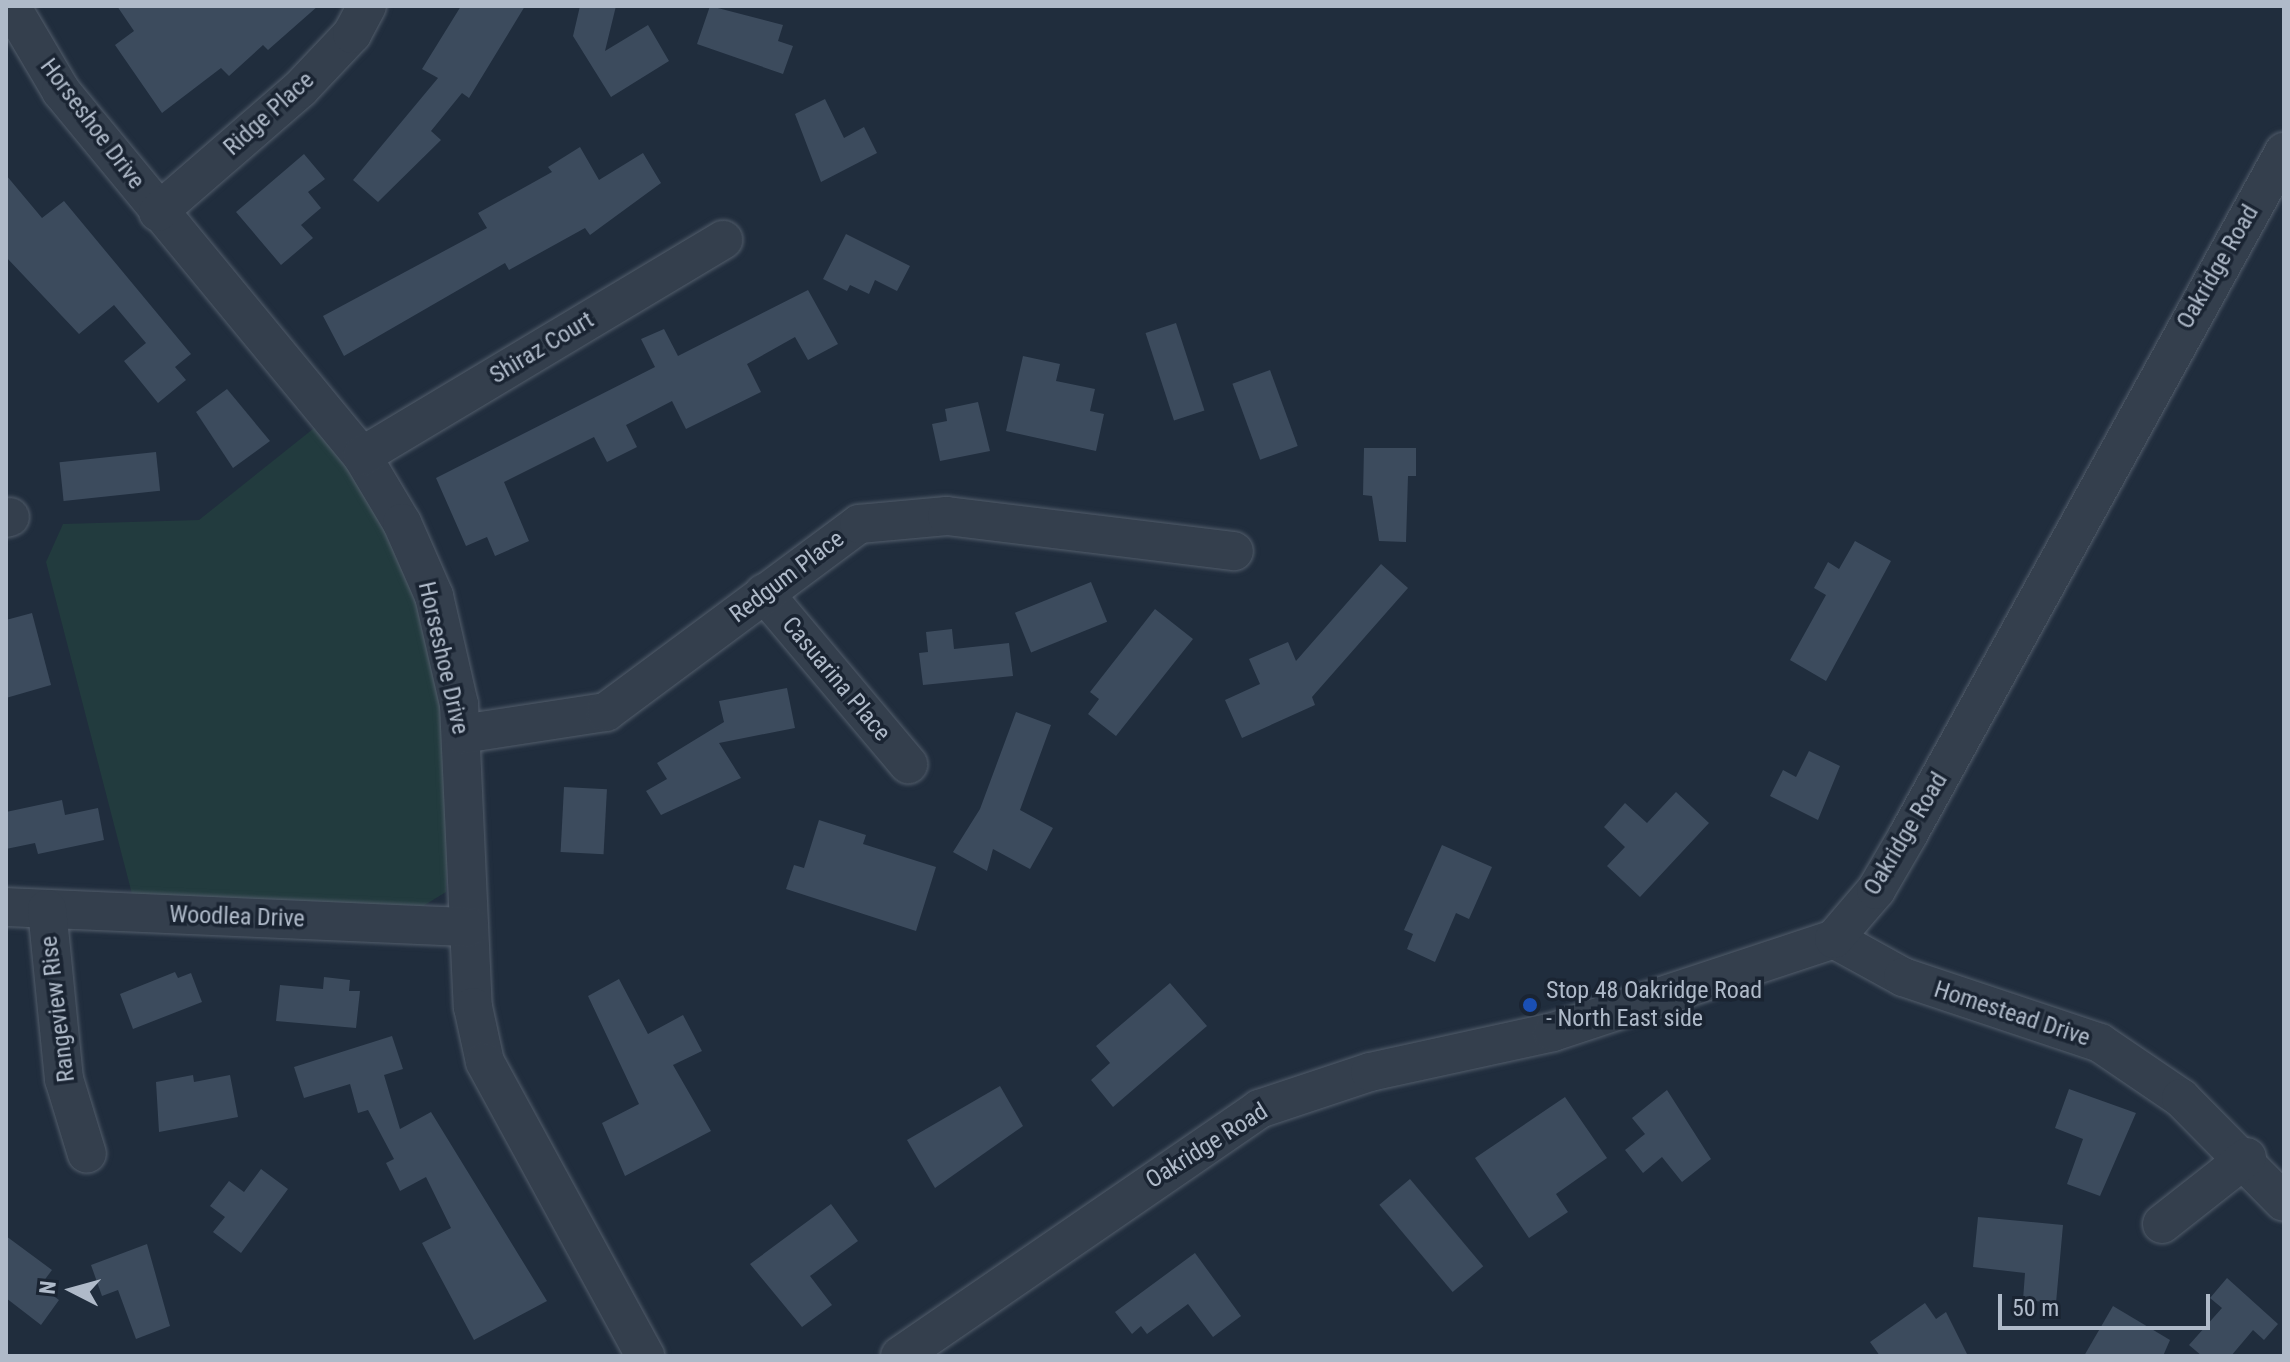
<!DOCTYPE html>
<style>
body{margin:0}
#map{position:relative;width:2290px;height:1362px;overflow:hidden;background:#202d3d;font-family:"Roboto Condensed",sans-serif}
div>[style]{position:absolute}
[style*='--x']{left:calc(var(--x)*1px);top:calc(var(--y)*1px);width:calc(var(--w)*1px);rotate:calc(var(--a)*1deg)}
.green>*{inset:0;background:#223b3e}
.building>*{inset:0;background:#3c4b5d;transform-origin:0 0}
.roads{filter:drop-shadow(0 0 2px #525d6b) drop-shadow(0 0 2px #525d6b)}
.minor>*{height:38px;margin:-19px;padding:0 19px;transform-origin:19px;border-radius:19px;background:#343f4d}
.dots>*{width:22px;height:22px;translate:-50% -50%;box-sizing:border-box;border:4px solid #1a2432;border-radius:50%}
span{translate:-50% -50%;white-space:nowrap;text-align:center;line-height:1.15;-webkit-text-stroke:7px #1a2432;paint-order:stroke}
.street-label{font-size:24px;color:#afbac9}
.poi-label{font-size:24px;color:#afbac9}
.left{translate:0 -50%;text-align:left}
.frame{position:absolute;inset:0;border:8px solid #afbac9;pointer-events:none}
.north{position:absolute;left:32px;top:1250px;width:80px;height:80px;-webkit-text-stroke:6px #1a2432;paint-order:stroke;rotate:276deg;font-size:22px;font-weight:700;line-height:32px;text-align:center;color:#afbac9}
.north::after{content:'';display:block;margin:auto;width:28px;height:36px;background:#afbac9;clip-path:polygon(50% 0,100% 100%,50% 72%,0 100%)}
.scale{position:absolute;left:1998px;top:1294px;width:212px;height:36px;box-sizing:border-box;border:4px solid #afbac9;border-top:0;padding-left:10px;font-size:24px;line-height:28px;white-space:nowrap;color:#afbac9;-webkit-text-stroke:6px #1a2432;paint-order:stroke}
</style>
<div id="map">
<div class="green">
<i style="clip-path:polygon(318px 425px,393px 533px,430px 645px,451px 765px,446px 892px,423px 906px,132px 894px,46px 562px,63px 524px,199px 520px)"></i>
</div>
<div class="building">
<i style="clip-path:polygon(117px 6px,318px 6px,268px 50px,263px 45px,229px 76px,221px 68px,162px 113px,115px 45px,134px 31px)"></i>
<i style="clip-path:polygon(461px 6px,525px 6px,469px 98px,462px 93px,431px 131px,441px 140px,378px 202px,353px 180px,438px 78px,422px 69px)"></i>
<i style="clip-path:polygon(580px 6px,616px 6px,605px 51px,648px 25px,669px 61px,611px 97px,573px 36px)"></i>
<i style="clip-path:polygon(710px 6px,783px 25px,778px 41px,793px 46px,783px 74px,697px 44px)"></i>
<i style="clip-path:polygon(825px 99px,844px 138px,864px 127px,877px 153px,821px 182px,795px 114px)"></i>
<i style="clip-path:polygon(580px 147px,599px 180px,643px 153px,661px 183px,590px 235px,585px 228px,509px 270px,505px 263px,344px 356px,323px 316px,487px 228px,478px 213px,552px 172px,548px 167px)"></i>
<i style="clip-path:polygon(304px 154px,325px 179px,308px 192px,321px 208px,301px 225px,313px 238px,281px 265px,236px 212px)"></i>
<i style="clip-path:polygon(6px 175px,42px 218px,64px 201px,191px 354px,175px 367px,186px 380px,158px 403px,124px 361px,146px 343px,114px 305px,79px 334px,6px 257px)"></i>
<i style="clip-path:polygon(846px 234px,910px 266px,897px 291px,875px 280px,869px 294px,850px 285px,847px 291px,823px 279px)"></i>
<i style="clip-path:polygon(808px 290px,838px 344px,808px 360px,795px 337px,747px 364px,761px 392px,686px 429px,672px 401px,626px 425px,637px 447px,607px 462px,594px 437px,504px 482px,529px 541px,495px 556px,487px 537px,466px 546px,436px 478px,655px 367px,641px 339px,664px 329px,678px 356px)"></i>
<i style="left:1176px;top:323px;width:92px;height:32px;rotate:72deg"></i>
<i style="clip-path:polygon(1023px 356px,1060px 364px,1056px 381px,1095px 389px,1090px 411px,1104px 414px,1096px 451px,1006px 431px)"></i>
<i style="left:1270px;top:370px;width:81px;height:40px;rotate:70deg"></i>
<i style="clip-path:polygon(227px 389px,270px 441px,233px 468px,196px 412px)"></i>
<i style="clip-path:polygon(978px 402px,990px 451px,940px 461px,932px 424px,947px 421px,945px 409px)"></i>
<i style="clip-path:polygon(1364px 448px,1416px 448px,1416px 476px,1408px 476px,1406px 542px,1379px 541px,1372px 496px,1363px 495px)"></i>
<i style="left:156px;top:452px;width:39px;height:97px;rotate:84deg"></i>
<i style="clip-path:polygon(1855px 541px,1891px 561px,1826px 681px,1790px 660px,1826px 595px,1814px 588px,1828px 562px,1839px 569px)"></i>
<i style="clip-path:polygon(1381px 564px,1408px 588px,1312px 697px,1315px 705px,1242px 738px,1225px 700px,1260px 684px,1249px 659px,1288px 642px,1296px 661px)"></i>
<i style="left:1091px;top:582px;width:43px;height:82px;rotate:68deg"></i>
<i style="clip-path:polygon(1155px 609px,1193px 639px,1116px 736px,1088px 714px,1099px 699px,1090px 692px)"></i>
<i style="clip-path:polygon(32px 613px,51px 685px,6px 698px,6px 620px)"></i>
<i style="clip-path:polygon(952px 629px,954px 649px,1009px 643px,1013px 676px,923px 685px,919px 653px,928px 652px,926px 632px)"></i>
<i style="clip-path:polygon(787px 688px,795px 728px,719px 743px,741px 778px,661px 815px,646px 791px,667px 779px,657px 763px,724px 722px,719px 701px)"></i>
<i style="clip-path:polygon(1016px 712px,1051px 725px,1020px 810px,1053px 828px,1030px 869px,993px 849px,987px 871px,953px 852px,980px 809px)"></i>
<i style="clip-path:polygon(1809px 751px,1840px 766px,1818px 820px,1770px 796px,1783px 770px,1796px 777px)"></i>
<i style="left:564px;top:787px;width:43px;height:65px;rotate:3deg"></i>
<i style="clip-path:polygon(1676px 792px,1709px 823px,1640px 897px,1607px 866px,1625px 847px,1604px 827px,1625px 803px,1647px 823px)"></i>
<i style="clip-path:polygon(62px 800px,65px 815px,98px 808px,104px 840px,38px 854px,35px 843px,6px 849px,6px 812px)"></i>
<i style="clip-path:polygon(819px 820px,866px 835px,863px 844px,936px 867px,916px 931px,786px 889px,794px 865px,804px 868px)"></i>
<i style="clip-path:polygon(1442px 845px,1492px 867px,1469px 919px,1456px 913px,1435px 962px,1407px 949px,1413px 934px,1404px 930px)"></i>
<i style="clip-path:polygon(175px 972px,178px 978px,191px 973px,202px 1002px,133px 1029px,120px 994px)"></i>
<i style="clip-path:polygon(324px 977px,350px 980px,349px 991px,360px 991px,356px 1028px,276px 1021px,280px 985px,323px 989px)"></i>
<i style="clip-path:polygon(619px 979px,648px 1034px,683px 1015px,702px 1051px,673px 1065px,711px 1131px,625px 1176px,602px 1123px,639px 1104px,588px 996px)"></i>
<i style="clip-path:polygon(1170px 983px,1207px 1026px,1113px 1107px,1091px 1080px,1110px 1063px,1096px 1046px)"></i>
<i style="clip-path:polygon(392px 1036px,403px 1069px,384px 1075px,400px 1129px,431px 1112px,547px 1301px,474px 1340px,422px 1243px,451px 1228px,426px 1177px,400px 1191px,386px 1163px,394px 1159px,368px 1110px,358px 1113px,350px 1084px,304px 1098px,294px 1067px)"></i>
<i style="clip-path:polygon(193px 1075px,194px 1082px,230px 1075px,238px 1117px,159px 1132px,156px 1082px)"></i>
<i style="clip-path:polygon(1000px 1086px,1023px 1126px,935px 1188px,907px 1140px)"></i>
<i style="clip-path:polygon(2069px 1089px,2136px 1113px,2100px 1196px,2067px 1184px,2083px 1139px,2055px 1128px)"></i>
<i style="clip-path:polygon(1667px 1090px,1711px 1159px,1682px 1182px,1662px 1157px,1643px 1173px,1625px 1150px,1645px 1134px,1632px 1118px)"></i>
<i style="clip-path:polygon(1565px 1097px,1607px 1158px,1556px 1194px,1568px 1212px,1529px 1238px,1475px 1158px)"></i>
<i style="clip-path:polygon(261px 1169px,288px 1189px,241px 1253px,213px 1232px,225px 1217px,210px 1206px,229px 1181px,244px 1192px)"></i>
<i style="left:1410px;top:1179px;width:114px;height:40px;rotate:50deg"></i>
<i style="clip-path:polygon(831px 1204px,858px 1241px,810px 1276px,832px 1305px,802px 1327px,750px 1264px)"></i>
<i style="clip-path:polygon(1978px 1217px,2063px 1225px,2056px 1303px,2023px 1300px,2025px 1273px,1973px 1267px)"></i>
<i style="clip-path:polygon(6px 1236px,52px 1270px,40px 1286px,59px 1300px,41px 1325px,6px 1298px)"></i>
<i style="clip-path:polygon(147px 1244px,170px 1326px,136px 1339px,118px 1290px,102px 1296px,91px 1265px)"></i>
<i style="clip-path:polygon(1195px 1253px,1241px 1316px,1213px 1337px,1188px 1304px,1147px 1334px,1141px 1326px,1132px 1334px,1115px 1312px)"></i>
<i style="clip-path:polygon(2227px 1278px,2278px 1324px,2264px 1340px,2253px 1330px,2231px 1356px,2202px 1356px,2189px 1345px,2222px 1308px,2210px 1298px)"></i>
<i style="clip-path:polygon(1925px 1303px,1936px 1319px,1946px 1312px,1968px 1356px,1880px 1356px,1870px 1342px)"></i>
<i style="clip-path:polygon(2113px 1306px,2170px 1340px,2163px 1356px,2084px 1356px)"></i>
</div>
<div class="roads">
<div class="minor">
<i style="--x:11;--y:6;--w:99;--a:59.5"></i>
<i style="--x:61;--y:91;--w:473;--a:50.5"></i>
<i style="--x:362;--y:456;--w:78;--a:59.2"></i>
<i style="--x:402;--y:523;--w:80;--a:66.3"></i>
<i style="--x:434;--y:596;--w:111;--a:77"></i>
<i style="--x:459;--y:704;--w:303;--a:87.4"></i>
<i style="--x:473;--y:1007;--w:56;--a:77.7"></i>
<i style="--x:485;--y:1062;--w:335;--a:61.4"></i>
<i style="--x:158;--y:212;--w:188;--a:-40.9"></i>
<i style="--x:300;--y:89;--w:76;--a:-46.6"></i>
<i style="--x:352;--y:34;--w:32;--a:-62"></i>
<i style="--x:362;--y:456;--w:421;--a:-30.9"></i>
<i style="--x:6;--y:518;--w:4;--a:-14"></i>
<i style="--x:764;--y:593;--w:224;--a:49.9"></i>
<i style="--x:462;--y:734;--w:146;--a:-8.7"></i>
<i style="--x:606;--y:712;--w:315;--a:-36.6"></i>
<i style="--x:859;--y:524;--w:88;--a:-5.2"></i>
<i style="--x:947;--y:516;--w:289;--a:7"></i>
<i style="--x:6;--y:907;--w:463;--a:2.5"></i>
<i style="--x:47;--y:909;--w:171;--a:84.3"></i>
<i style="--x:64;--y:1079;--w:78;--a:73"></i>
<i style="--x:1834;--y:939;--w:79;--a:28.8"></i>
<i style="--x:1903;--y:977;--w:208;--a:18.5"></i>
<i style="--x:2100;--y:1043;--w:98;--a:34.2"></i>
<i style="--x:2181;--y:1098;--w:146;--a:45.3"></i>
<i style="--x:2162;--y:1224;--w:108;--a:-38.2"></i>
<i style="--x:900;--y:1356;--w:436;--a:-34.5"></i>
<i style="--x:1259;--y:1109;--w:117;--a:-18.4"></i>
<i style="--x:1370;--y:1072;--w:187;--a:-12.3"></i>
<i style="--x:1553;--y:1032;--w:296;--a:-18.3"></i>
<i style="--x:1834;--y:939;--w:65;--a:-49.4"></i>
<i style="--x:1876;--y:890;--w:64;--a:-59.8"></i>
<i style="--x:1908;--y:835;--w:780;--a:-61.17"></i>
</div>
</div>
<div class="dots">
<i style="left:1530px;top:1005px;background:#1a4fb4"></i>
</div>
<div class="street-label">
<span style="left:269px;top:114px;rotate:-42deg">Ridge Place</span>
<span style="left:92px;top:124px;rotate:53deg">Horseshoe Drive</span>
<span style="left:2218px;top:267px;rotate:-60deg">Oakridge Road</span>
<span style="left:542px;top:348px;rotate:-31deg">Shiraz Court</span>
<span style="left:787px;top:577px;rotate:-37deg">Redgum Place</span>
<span style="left:443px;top:658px;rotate:77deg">Horseshoe Drive</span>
<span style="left:836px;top:679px;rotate:50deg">Casuarina Place</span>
<span style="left:1906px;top:834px;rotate:-59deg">Oakridge Road</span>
<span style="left:237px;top:917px;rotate:2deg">Woodlea Drive</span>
<span style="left:58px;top:1009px;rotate:-97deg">Rangeview Rise</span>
<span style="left:2012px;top:1014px;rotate:18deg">Homestead Drive</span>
<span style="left:1207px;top:1146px;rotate:-32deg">Oakridge Road</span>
</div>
<div class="poi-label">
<span class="left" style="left:1546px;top:1005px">Stop 48 Oakridge Road<br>- North East side</span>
</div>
<div class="frame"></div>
<div class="north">N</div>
<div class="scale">50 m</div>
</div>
